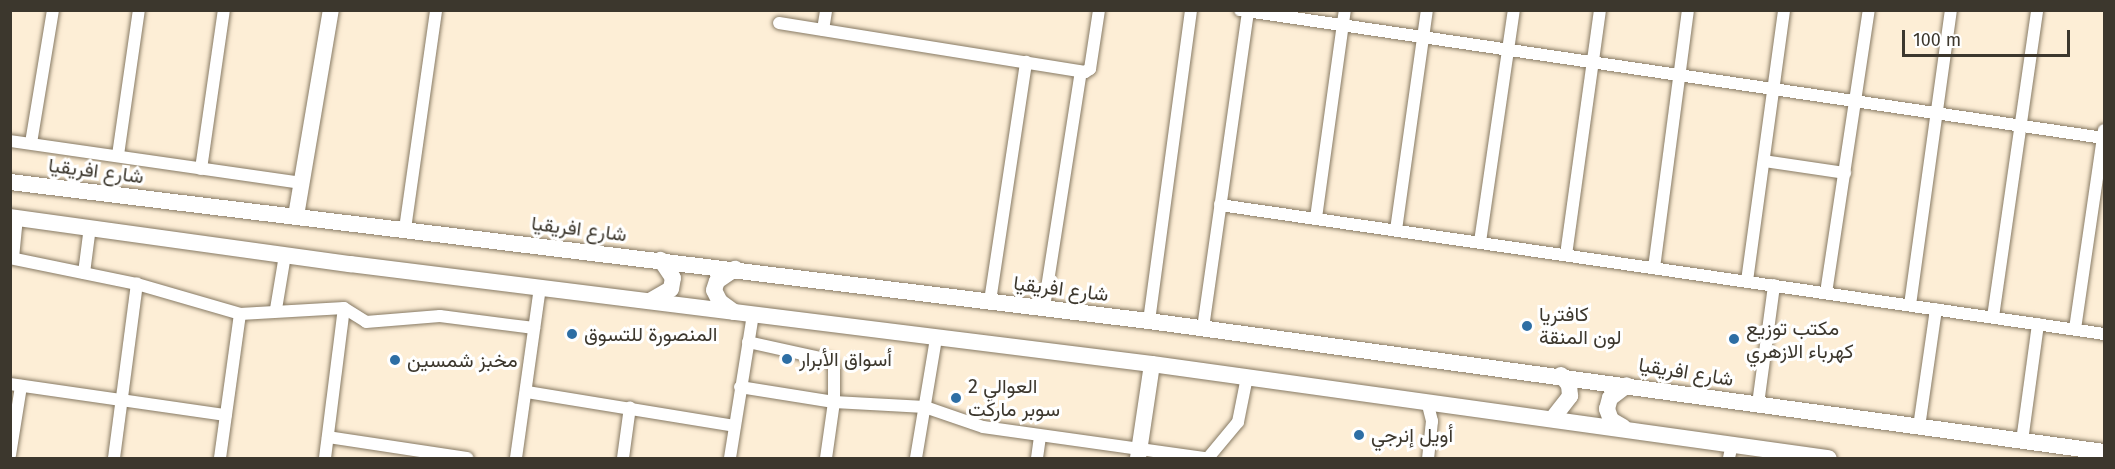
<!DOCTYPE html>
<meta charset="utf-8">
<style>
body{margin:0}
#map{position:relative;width:2115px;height:469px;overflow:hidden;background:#fdeed6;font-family:"Fira Sans",Vazirmatn,sans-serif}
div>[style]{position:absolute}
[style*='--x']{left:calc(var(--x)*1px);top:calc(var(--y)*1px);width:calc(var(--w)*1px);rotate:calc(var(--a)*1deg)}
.roads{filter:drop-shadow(0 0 2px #877a64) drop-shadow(0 0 2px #877a64)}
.street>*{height:12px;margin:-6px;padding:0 6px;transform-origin:6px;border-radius:6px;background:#fff}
.secondary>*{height:16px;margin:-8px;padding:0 8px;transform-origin:8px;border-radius:8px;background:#fff}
.dots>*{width:16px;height:16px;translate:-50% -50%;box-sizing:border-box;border:3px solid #fff;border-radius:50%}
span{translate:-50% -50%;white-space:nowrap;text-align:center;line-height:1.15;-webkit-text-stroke:6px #fff;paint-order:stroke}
.street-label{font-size:20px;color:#3c372d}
.poi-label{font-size:20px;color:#3c372d}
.left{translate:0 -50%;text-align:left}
.frame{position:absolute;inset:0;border:12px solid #3c372d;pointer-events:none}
.scale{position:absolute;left:1902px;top:30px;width:168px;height:27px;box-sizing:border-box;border:3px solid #3c372d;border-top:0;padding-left:8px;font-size:18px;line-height:21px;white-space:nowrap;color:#3c372d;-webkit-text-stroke:4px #fff;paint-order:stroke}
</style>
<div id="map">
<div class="roads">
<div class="street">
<i style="--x:1240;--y:10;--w:873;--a:8.43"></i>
<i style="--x:779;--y:23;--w:310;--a:9.1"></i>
<i style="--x:1085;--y:72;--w:6;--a:-31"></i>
<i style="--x:1090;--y:69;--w:60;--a:-81.3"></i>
<i style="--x:823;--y:30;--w:20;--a:-81"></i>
<i style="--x:10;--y:141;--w:294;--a:8.2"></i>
<i style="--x:31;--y:143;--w:135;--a:-80.6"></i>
<i style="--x:118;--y:155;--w:147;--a:-81.8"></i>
<i style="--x:1764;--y:161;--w:82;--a:8.4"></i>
<i style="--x:201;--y:169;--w:161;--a:-81.8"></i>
<i style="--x:1220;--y:205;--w:893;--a:8.3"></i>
<i style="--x:1316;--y:218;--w:210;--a:-82.1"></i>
<i style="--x:405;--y:229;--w:221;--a:-81.9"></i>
<i style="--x:1396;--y:230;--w:222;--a:-82"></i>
<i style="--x:1480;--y:242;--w:234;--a:-81.7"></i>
<i style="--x:1566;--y:255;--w:247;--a:-82.1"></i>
<i style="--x:10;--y:258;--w:130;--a:11.6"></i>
<i style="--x:137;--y:284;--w:107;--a:16.2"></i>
<i style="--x:240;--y:314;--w:104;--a:-3.3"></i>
<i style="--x:344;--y:308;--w:26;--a:32"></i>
<i style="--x:366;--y:322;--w:74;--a:-4.6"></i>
<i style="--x:440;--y:316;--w:95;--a:7.3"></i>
<i style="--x:13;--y:258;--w:41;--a:-84.4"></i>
<i style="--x:1654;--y:268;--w:260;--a:-82.5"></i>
<i style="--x:84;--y:273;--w:46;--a:-82.6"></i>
<i style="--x:1747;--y:281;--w:274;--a:-82.2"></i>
<i style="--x:1826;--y:293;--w:286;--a:-81.4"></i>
<i style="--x:990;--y:301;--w:242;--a:-81.4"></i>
<i style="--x:1910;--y:305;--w:298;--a:-82.1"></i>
<i style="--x:1044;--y:307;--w:238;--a:-81.1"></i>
<i style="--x:276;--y:309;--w:55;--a:-80.5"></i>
<i style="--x:1993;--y:317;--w:310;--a:-81.8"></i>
<i style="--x:1149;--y:321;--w:314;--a:-82.3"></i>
<i style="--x:1203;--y:328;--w:321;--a:-81.9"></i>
<i style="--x:2075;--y:329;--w:201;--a:-81.7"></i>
<i style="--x:748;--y:342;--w:84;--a:12.4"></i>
<i style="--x:830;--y:360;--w:9;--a:63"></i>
<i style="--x:834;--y:368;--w:34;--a:90"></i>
<i style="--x:834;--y:402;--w:57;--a:98.1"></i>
<i style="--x:10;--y:384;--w:218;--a:8.2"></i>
<i style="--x:740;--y:387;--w:95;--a:9.1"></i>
<i style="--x:834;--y:402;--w:91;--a:3.1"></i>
<i style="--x:925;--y:407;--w:61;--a:19"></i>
<i style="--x:983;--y:427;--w:223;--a:8"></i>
<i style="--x:527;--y:392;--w:210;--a:9.3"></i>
<i style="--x:1427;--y:401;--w:21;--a:76"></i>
<i style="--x:1432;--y:421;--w:37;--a:96"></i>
<i style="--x:1758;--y:404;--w:120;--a:-82.3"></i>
<i style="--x:1919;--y:427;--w:119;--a:-81.8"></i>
<i style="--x:328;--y:437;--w:141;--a:8.6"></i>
<i style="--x:2022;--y:441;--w:118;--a:-82.2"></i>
<i style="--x:10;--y:455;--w:70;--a:-80.9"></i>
<i style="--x:114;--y:458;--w:176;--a:-82.5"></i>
<i style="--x:220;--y:458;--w:145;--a:-82.1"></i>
<i style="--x:325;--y:458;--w:151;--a:-82.8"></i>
<i style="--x:516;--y:458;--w:173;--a:-82"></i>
<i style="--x:623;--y:458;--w:51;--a:-82.2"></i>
<i style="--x:730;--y:458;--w:145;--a:-80.9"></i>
<i style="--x:916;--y:458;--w:122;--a:-80.5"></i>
<i style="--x:1037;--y:458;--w:22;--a:-82"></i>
<i style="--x:1208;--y:458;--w:47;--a:-50.2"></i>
<i style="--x:1238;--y:422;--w:46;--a:-78.7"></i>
<i style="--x:1729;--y:458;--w:14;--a:-78"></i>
</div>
<div class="secondary">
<i style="--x:10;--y:182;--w:1147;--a:6.96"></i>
<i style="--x:1149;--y:321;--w:964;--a:7.81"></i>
<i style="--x:296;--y:216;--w:209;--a:-80.4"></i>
<i style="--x:10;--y:217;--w:343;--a:7.9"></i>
<i style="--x:350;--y:264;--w:808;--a:7.11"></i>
<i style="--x:1152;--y:364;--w:683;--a:7.92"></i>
<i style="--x:650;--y:301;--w:24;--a:-30"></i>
<i style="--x:671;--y:289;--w:11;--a:-80"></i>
<i style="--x:673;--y:278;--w:22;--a:-124"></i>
<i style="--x:734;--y:312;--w:17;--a:-144"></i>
<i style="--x:720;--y:302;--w:13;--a:-117"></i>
<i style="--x:714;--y:290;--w:9;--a:-72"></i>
<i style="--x:717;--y:281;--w:22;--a:-34"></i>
<i style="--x:1553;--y:418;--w:28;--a:-52"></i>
<i style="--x:1570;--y:396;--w:11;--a:-95"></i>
<i style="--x:1569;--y:385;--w:13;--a:-129"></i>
<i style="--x:1623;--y:427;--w:14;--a:-150"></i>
<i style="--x:1611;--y:420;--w:12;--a:-110"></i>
<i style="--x:1607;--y:409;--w:11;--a:-75"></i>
<i style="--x:1610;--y:398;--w:21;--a:-37"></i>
<i style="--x:1138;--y:458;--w:95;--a:-81.5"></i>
</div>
</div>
<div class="dots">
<i style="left:1527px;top:326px;background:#2d6ea4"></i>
<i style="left:572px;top:334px;background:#2d6ea4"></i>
<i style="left:1734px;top:339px;background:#2d6ea4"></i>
<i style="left:787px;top:359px;background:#2d6ea4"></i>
<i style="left:395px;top:360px;background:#2d6ea4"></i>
<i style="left:956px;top:398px;background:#2d6ea4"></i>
<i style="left:1359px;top:435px;background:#2d6ea4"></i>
</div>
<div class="street-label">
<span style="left:96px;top:171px;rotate:7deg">شارع افريقيا</span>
<span style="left:579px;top:229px;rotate:7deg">شارع افريقيا</span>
<span style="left:1061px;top:289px;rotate:7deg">شارع افريقيا</span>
<span style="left:1686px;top:372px;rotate:9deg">شارع افريقيا</span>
</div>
<div class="poi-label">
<span class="left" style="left:1539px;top:326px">كافتريا<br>لون المنقة</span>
<span class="left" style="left:1746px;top:340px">مكتب توزيع<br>كهرباء الازهري</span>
<span class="left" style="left:584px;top:334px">المنصورة للتسوق</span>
<span class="left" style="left:799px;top:359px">أسواق الأبرار</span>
<span class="left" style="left:407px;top:360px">مخبز شمسين</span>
<span class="left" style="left:968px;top:398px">العوالي 2<br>سوبر ماركت</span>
<span class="left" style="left:1371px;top:435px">أويل إنرجي</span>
</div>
<div class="frame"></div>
<div class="scale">100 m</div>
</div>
